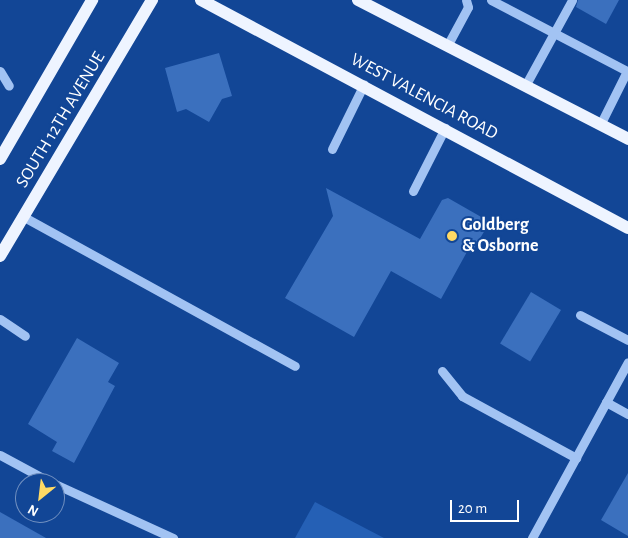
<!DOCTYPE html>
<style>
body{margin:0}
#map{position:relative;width:628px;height:538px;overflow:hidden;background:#124696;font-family:"Alegreya Sans",sans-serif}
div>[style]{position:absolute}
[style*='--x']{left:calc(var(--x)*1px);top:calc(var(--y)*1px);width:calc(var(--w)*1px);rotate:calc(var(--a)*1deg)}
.green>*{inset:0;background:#2560b5}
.building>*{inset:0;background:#3b70be;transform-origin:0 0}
.minor>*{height:9px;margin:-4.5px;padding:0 4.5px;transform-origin:4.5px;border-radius:4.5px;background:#a2c3f3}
.major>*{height:12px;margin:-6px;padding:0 6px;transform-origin:6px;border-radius:6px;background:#eef4ff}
.dots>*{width:14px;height:14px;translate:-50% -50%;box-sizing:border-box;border:2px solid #124696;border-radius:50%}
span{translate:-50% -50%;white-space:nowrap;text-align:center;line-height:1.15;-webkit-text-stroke:4px #124696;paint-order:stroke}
.street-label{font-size:18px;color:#fff}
.poi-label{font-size:18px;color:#fff;font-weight:700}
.left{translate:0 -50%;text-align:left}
.north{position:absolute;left:15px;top:473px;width:50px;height:50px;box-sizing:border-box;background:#124696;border:1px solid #7190c0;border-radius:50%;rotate:209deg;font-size:14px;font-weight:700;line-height:20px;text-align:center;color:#fff}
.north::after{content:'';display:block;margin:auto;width:18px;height:22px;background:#ffd964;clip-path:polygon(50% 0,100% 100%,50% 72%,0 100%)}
.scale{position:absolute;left:450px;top:500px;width:69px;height:22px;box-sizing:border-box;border:2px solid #fff;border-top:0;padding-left:6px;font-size:15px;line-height:18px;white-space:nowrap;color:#fff;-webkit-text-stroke:4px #124696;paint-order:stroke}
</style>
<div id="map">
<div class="green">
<i style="clip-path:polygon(315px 502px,384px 538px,295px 538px)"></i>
</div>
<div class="building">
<i style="clip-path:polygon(578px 0,619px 0,606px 24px,576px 7px)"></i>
<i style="clip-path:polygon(219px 53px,232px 96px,222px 99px,209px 122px,186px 109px,177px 112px,165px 68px)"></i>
<i style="clip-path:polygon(326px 188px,420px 239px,442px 200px,448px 198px,490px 222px,471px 253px,468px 250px,441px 299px,391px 271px,354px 337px,285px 298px,333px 216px)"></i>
<i style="left:531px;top:292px;width:35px;height:60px;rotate:31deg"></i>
<i style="clip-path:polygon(77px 338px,119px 363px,108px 382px,115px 386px,74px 463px,52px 451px,57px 442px,28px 424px)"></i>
<i style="clip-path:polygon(628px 473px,628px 536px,601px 520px)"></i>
<i style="clip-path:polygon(0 512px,46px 538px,0 538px)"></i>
</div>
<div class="minor">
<i style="--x:491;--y:0;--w:153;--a:27.6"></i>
<i style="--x:627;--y:71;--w:60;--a:116.6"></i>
<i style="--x:447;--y:46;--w:44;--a:-61.7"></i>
<i style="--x:468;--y:7;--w:7;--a:-106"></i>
<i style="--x:0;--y:71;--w:17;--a:59"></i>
<i style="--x:525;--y:86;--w:98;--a:-61.3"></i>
<i style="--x:332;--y:149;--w:72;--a:-63.8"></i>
<i style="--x:413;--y:191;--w:71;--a:-63.1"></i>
<i style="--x:24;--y:217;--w:309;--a:28.8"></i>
<i style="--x:580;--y:315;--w:54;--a:27.5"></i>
<i style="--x:0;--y:319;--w:30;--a:34"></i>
<i style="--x:442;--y:371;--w:32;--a:51"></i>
<i style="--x:462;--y:396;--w:130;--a:28.5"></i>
<i style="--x:606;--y:402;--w:25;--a:29"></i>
<i style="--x:0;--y:455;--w:59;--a:28.3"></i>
<i style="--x:55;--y:484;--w:130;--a:24.6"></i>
<i style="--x:532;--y:538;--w:200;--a:-61.4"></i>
</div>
<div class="major">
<i style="--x:201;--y:0;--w:484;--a:28.1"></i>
<i style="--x:358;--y:0;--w:304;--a:27.2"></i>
<i style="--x:0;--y:159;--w:184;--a:-59.9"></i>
<i style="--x:0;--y:256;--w:298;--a:-59.3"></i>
</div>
<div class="dots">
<i style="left:452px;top:236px;background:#ffd964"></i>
</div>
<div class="street-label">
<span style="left:424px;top:97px;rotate:28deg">WEST VALENCIA ROAD</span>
<span style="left:61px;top:120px;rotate:-59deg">SOUTH 12TH AVENUE</span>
</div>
<div class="poi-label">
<span class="left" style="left:462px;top:236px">Goldberg<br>&amp; Osborne</span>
</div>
<div class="north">N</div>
<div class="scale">20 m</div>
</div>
